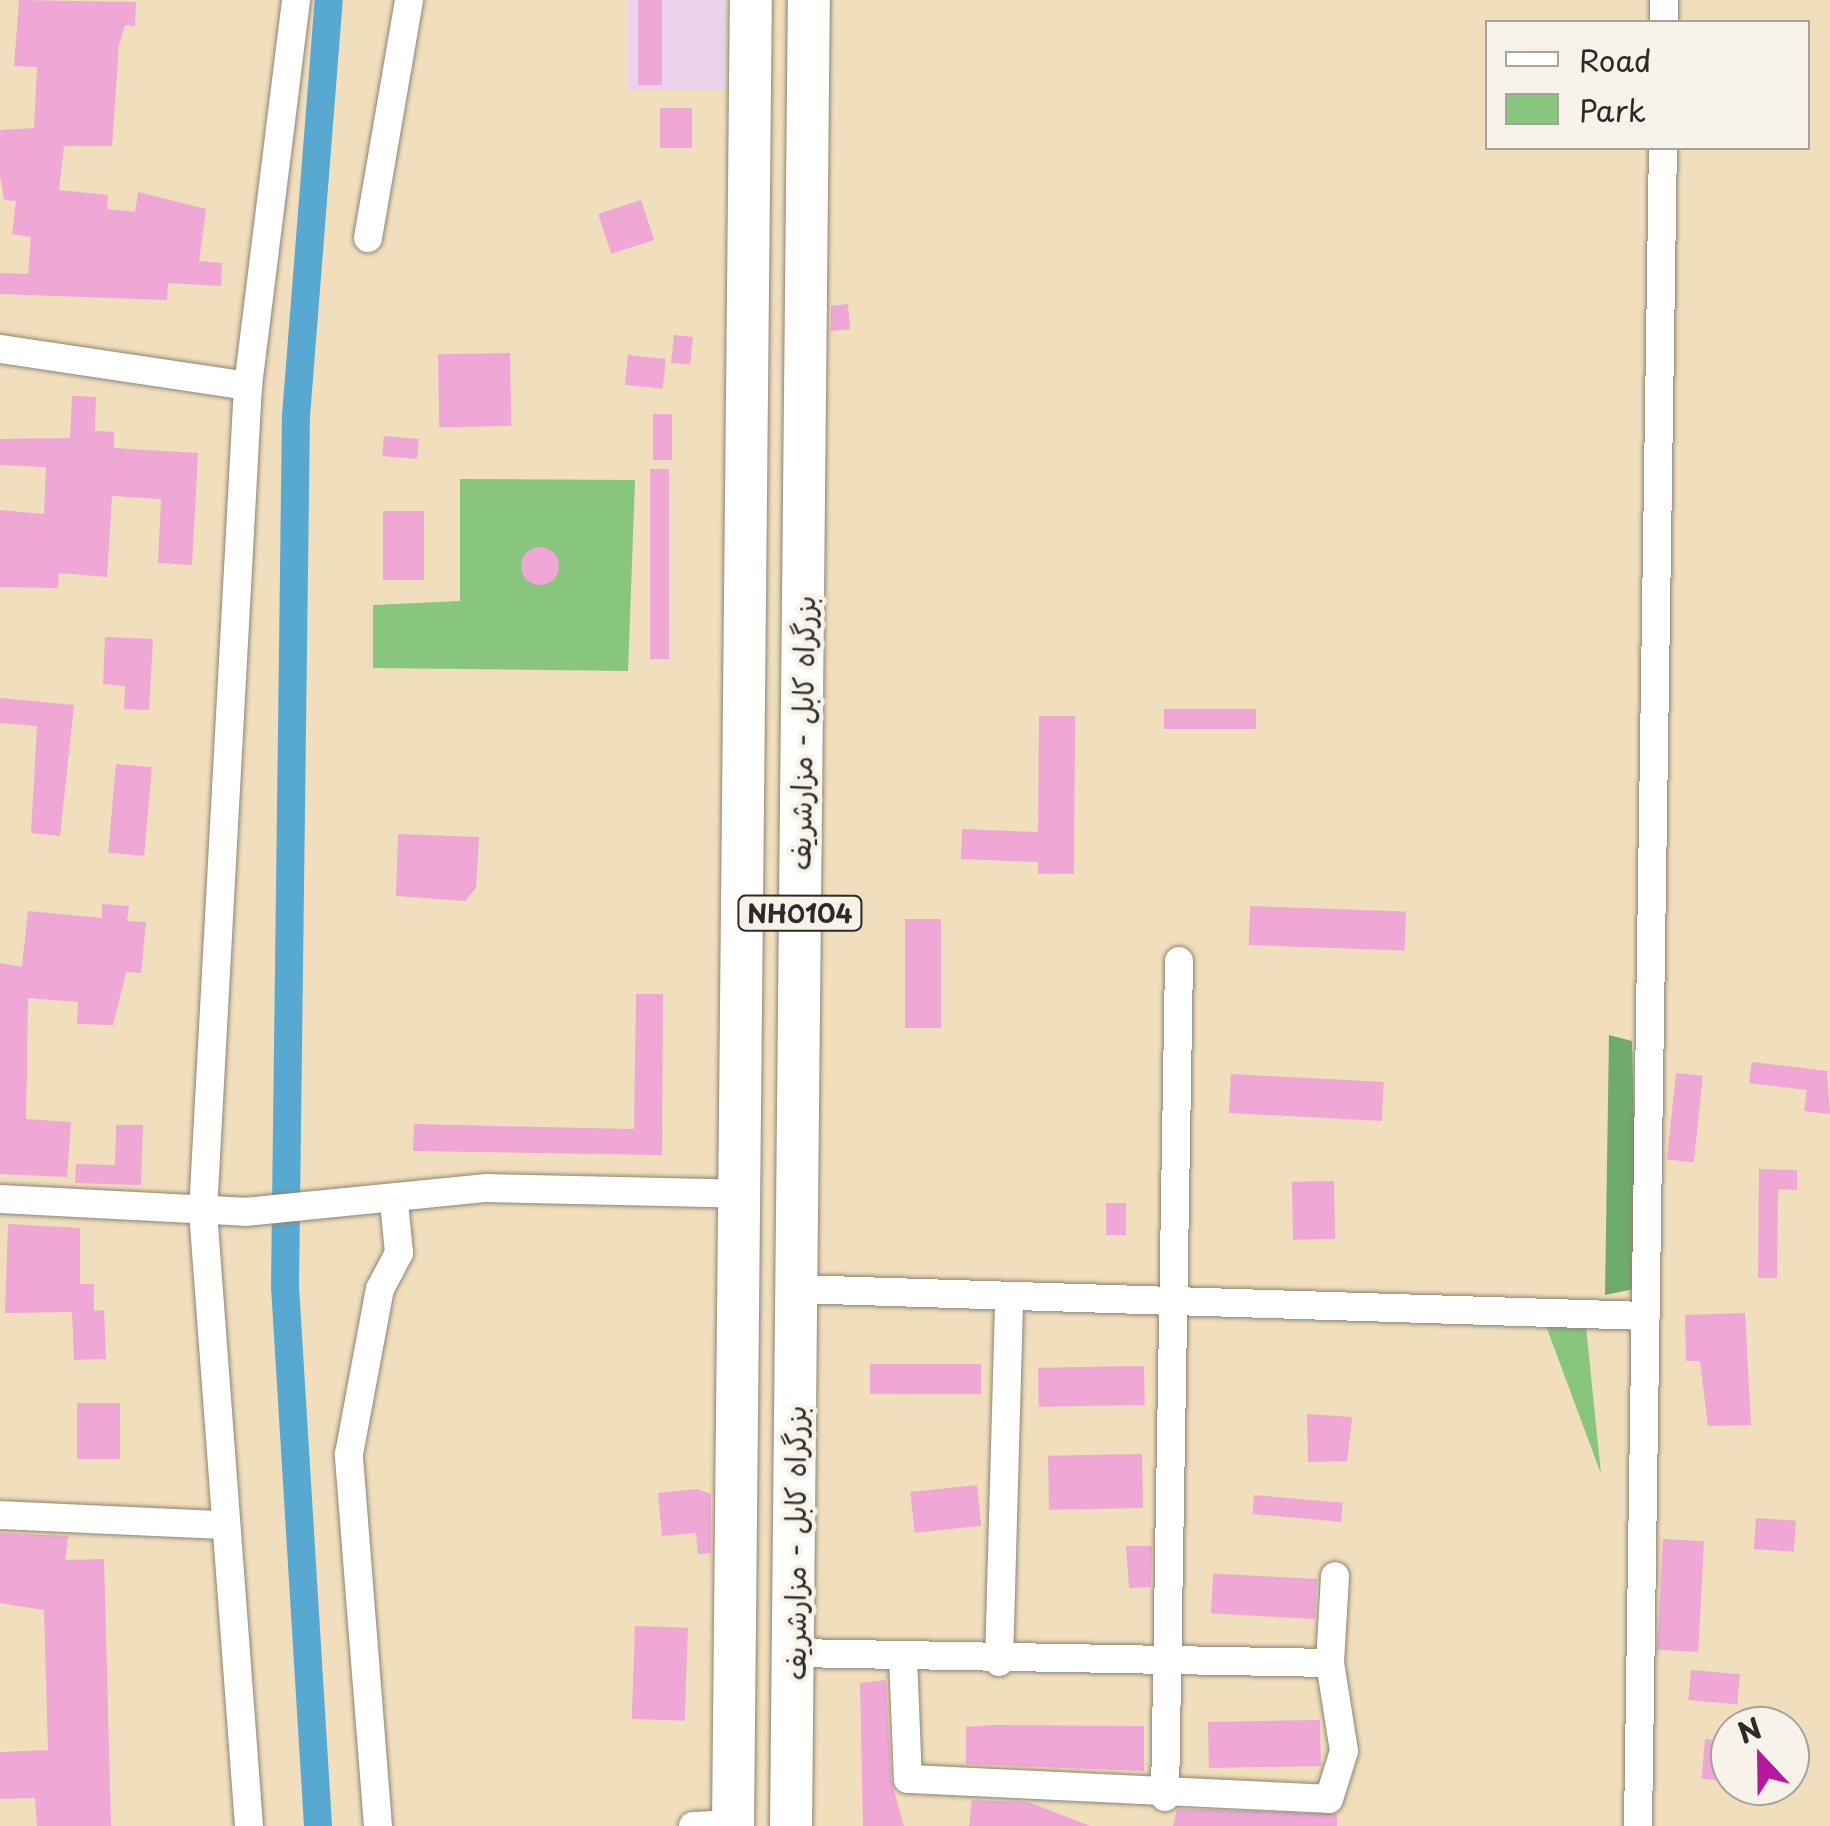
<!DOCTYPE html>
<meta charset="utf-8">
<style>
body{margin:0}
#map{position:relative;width:1830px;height:1826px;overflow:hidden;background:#f0debd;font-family:"Playpen Sans","Playpen Sans Arabic",sans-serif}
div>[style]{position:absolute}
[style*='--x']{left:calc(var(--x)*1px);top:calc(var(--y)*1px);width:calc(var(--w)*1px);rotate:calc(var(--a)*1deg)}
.built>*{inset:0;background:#ebd1eb;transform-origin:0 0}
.green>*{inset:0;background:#88c67d}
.forest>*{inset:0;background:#6eab6c}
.canal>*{height:28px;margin:-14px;padding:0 14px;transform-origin:14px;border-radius:14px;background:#57a9d2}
.building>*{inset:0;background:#efa7d5;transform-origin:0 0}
.round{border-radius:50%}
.roads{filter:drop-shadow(0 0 2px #8e8474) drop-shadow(0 0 2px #8e8474)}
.minor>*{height:28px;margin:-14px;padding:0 14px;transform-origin:14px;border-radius:14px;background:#fff}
.highway>*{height:42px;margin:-21px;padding:0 21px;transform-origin:21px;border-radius:21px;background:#fff}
span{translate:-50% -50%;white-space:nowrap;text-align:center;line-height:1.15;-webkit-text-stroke:9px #f7f3e8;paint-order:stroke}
.shield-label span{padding:2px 8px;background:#f7f3e8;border:2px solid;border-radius:8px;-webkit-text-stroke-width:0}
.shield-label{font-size:25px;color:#2b2b2b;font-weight:700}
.street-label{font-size:28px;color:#2b2b2b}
.legend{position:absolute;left:1485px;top:20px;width:325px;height:130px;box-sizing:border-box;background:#f7f3e8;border:2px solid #a5a39c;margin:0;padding:12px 18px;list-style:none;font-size:30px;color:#2b2b2b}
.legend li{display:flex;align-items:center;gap:20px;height:50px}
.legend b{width:50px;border:2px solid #a5a39c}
.north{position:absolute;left:1710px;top:1706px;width:100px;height:100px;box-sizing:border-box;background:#f7f3e8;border:2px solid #a5a39c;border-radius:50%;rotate:338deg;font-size:28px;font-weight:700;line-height:40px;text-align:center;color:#2b2b2b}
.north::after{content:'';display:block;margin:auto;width:35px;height:45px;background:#b5179e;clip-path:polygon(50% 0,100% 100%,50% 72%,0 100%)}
</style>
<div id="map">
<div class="built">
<i style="left:628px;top:0;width:98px;height:90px"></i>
</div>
<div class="green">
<i style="clip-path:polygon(460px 479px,635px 480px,628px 671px,373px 668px,373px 605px,460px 601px)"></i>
<i style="clip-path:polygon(1542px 1315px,1585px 1317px,1601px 1474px)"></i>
</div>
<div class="forest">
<i style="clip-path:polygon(1609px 1035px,1632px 1041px,1638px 1288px,1605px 1295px)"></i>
</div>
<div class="canal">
<i style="--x:318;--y:1826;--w:541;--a:-93.5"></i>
<i style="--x:285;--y:1286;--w:870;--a:-89.28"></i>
<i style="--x:296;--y:416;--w:417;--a:-85.5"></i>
</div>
<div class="building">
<i style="clip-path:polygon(19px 0,136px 2px,135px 26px,125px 25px,119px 44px,112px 146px,64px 146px,59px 190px,108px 195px,107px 209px,135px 212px,138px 192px,206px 209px,199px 261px,222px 263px,221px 286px,168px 283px,167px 300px,0 294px,0 273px,28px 274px,31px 237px,12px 234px,16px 201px,4px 200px,0 175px,0 130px,34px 128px,37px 67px,14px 66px)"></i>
<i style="left:638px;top:0;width:24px;height:85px"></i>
<i style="left:660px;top:108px;width:32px;height:40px"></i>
<i style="left:641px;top:200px;width:42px;height:45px;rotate:72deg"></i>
<i style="clip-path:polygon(848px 304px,850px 329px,831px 331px,831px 306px)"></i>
<i style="left:674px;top:335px;width:19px;height:28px;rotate:6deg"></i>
<i style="left:510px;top:353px;width:73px;height:72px;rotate:89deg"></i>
<i style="left:628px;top:355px;width:38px;height:30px;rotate:6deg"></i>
<i style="clip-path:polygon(72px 396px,96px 397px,95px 431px,114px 432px,114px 448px,198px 453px,192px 565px,158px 563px,161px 499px,112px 496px,107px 577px,59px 573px,58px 588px,0 587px,0 510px,44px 514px,46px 467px,0 465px,0 439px,70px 438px)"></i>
<i style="left:653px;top:414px;width:19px;height:46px"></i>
<i style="left:384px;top:436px;width:35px;height:20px;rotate:5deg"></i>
<i style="left:650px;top:469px;width:19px;height:190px"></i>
<i style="left:383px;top:511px;width:41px;height:69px"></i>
<i class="round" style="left:521px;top:547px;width:38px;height:38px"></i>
<i style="clip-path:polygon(105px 637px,153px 639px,149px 710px,124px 709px,125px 686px,103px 684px)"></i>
<i style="clip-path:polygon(0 698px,74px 705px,60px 836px,31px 833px,37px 726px,0 723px)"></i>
<i style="left:1256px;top:709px;width:20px;height:92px;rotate:90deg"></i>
<i style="clip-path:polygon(1039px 716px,1075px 716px,1074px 874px,1038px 874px,1038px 862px,961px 859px,962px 829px,1038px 832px)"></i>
<i style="left:116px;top:764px;width:36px;height:89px;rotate:5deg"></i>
<i style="clip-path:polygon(398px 834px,479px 837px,476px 888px,465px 901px,396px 896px)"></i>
<i style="clip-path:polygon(102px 904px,129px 906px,127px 921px,146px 922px,141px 973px,126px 972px,113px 1025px,77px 1024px,78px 1002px,28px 998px,26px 1119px,71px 1122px,67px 1177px,0 1174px,0 963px,22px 967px,28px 911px,102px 918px)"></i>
<i style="left:1250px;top:906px;width:156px;height:39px;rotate:2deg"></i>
<i style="left:905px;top:919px;width:36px;height:109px"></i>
<i style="clip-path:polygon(636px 994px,663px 994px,662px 1155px,413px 1151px,414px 1124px,634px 1129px)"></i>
<i style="clip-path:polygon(1752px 1062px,1827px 1071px,1830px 1114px,1804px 1111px,1807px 1090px,1749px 1083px)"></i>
<i style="left:1676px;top:1073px;width:27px;height:87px;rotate:6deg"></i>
<i style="left:1231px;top:1074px;width:153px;height:39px;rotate:3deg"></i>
<i style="clip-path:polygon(116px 1125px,143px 1125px,141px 1185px,75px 1183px,76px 1164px,115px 1165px)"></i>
<i style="clip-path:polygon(1759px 1169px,1797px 1170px,1797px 1190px,1778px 1189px,1777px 1278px,1758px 1278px)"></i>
<i style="left:1334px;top:1181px;width:58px;height:42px;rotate:89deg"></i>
<i style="left:1106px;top:1203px;width:20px;height:32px"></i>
<i style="clip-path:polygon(8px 1224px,80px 1228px,80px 1284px,94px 1284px,94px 1311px,104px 1310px,106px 1359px,74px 1360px,72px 1312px,5px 1313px)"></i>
<i style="clip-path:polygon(1745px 1313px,1751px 1425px,1708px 1426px,1700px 1361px,1686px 1361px,1685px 1315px)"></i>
<i style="left:981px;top:1364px;width:30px;height:111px;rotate:90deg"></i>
<i style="left:1144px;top:1366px;width:39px;height:106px;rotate:89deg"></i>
<i style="left:77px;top:1403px;width:43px;height:56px"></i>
<i style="clip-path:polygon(1307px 1414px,1352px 1417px,1347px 1461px,1308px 1462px)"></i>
<i style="left:1142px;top:1454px;width:54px;height:94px;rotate:89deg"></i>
<i style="left:977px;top:1485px;width:41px;height:67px;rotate:84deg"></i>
<i style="clip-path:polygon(697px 1489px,711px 1494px,711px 1553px,698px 1554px,696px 1533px,662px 1536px,658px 1493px)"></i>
<i style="left:1254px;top:1495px;width:89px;height:19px;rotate:5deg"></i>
<i style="left:1756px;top:1518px;width:40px;height:31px;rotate:4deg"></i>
<i style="clip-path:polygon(0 1533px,68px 1536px,65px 1560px,104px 1559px,111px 1826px,37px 1826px,35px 1798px,0 1799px,0 1752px,48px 1750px,44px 1610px,0 1603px)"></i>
<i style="left:1663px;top:1539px;width:41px;height:111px;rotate:3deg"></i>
<i style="clip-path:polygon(1126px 1546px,1152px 1546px,1151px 1587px,1129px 1588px)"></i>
<i style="left:1317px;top:1579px;width:40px;height:104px;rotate:93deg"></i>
<i style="left:635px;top:1626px;width:53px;height:93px;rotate:2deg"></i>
<i style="left:1691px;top:1670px;width:49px;height:30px;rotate:5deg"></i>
<i style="clip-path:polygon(886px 1680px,891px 1780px,904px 1826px,863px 1826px,860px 1683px)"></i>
<i style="left:1320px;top:1720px;width:46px;height:112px;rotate:89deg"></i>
<i style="clip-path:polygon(995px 1725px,1144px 1726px,1144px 1771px,966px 1764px,966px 1727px)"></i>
<i style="left:1705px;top:1739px;width:25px;height:40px;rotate:5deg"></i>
<i style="clip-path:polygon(972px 1800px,1028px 1802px,1090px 1826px,969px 1826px)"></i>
<i style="clip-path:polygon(1177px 1809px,1337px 1814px,1337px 1826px,1173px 1826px)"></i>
</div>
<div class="roads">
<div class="minor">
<i style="--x:1664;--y:22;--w:22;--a:-90"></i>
<i style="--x:368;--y:238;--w:242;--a:-80.2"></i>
<i style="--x:0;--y:349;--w:251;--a:8.5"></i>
<i style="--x:0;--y:1199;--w:245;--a:3"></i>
<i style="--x:245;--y:1212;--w:243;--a:-5.7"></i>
<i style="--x:487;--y:1188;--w:256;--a:1.3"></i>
<i style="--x:796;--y:1289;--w:848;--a:1.82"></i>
<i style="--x:0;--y:1515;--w:220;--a:2.6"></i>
<i style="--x:795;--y:1653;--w:535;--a:1.07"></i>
<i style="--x:903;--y:1657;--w:122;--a:87.7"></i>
<i style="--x:908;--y:1779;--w:421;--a:2.7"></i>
<i style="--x:1329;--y:1799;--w:50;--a:-72.6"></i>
<i style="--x:1344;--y:1751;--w:89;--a:-99"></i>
<i style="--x:1330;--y:1663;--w:87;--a:-86.7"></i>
<i style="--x:999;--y:1662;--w:366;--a:-88.4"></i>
<i style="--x:1165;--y:1797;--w:836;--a:-89.04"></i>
<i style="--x:249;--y:1826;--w:617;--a:-94.28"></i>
<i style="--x:203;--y:1211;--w:826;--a:-86.88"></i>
<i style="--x:248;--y:386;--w:389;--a:-82.9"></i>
<i style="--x:378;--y:1826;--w:373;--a:-94.5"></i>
<i style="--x:349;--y:1454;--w:168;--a:-79.4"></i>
<i style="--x:380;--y:1289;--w:41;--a:-62.2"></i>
<i style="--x:399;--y:1253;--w:51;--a:-95.6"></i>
<i style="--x:693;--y:1826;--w:40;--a:-2.9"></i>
<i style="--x:1638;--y:1826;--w:1678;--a:-89.15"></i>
</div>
<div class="highway">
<i style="--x:733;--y:1826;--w:1826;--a:-89.44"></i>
<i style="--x:791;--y:1826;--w:1826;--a:-89.44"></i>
</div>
</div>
<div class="shield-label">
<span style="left:800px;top:913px">NH0104</span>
</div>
<div class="street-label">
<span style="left:802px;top:733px;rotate:-89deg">بزرگراه کابل - مزارشریف</span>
<span style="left:795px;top:1543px;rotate:-90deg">بزرگراه کابل - مزارشریف</span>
</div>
<ul class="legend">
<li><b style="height:12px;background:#fff"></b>Road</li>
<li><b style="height:28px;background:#88c67d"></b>Park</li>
</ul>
<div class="north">N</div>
</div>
